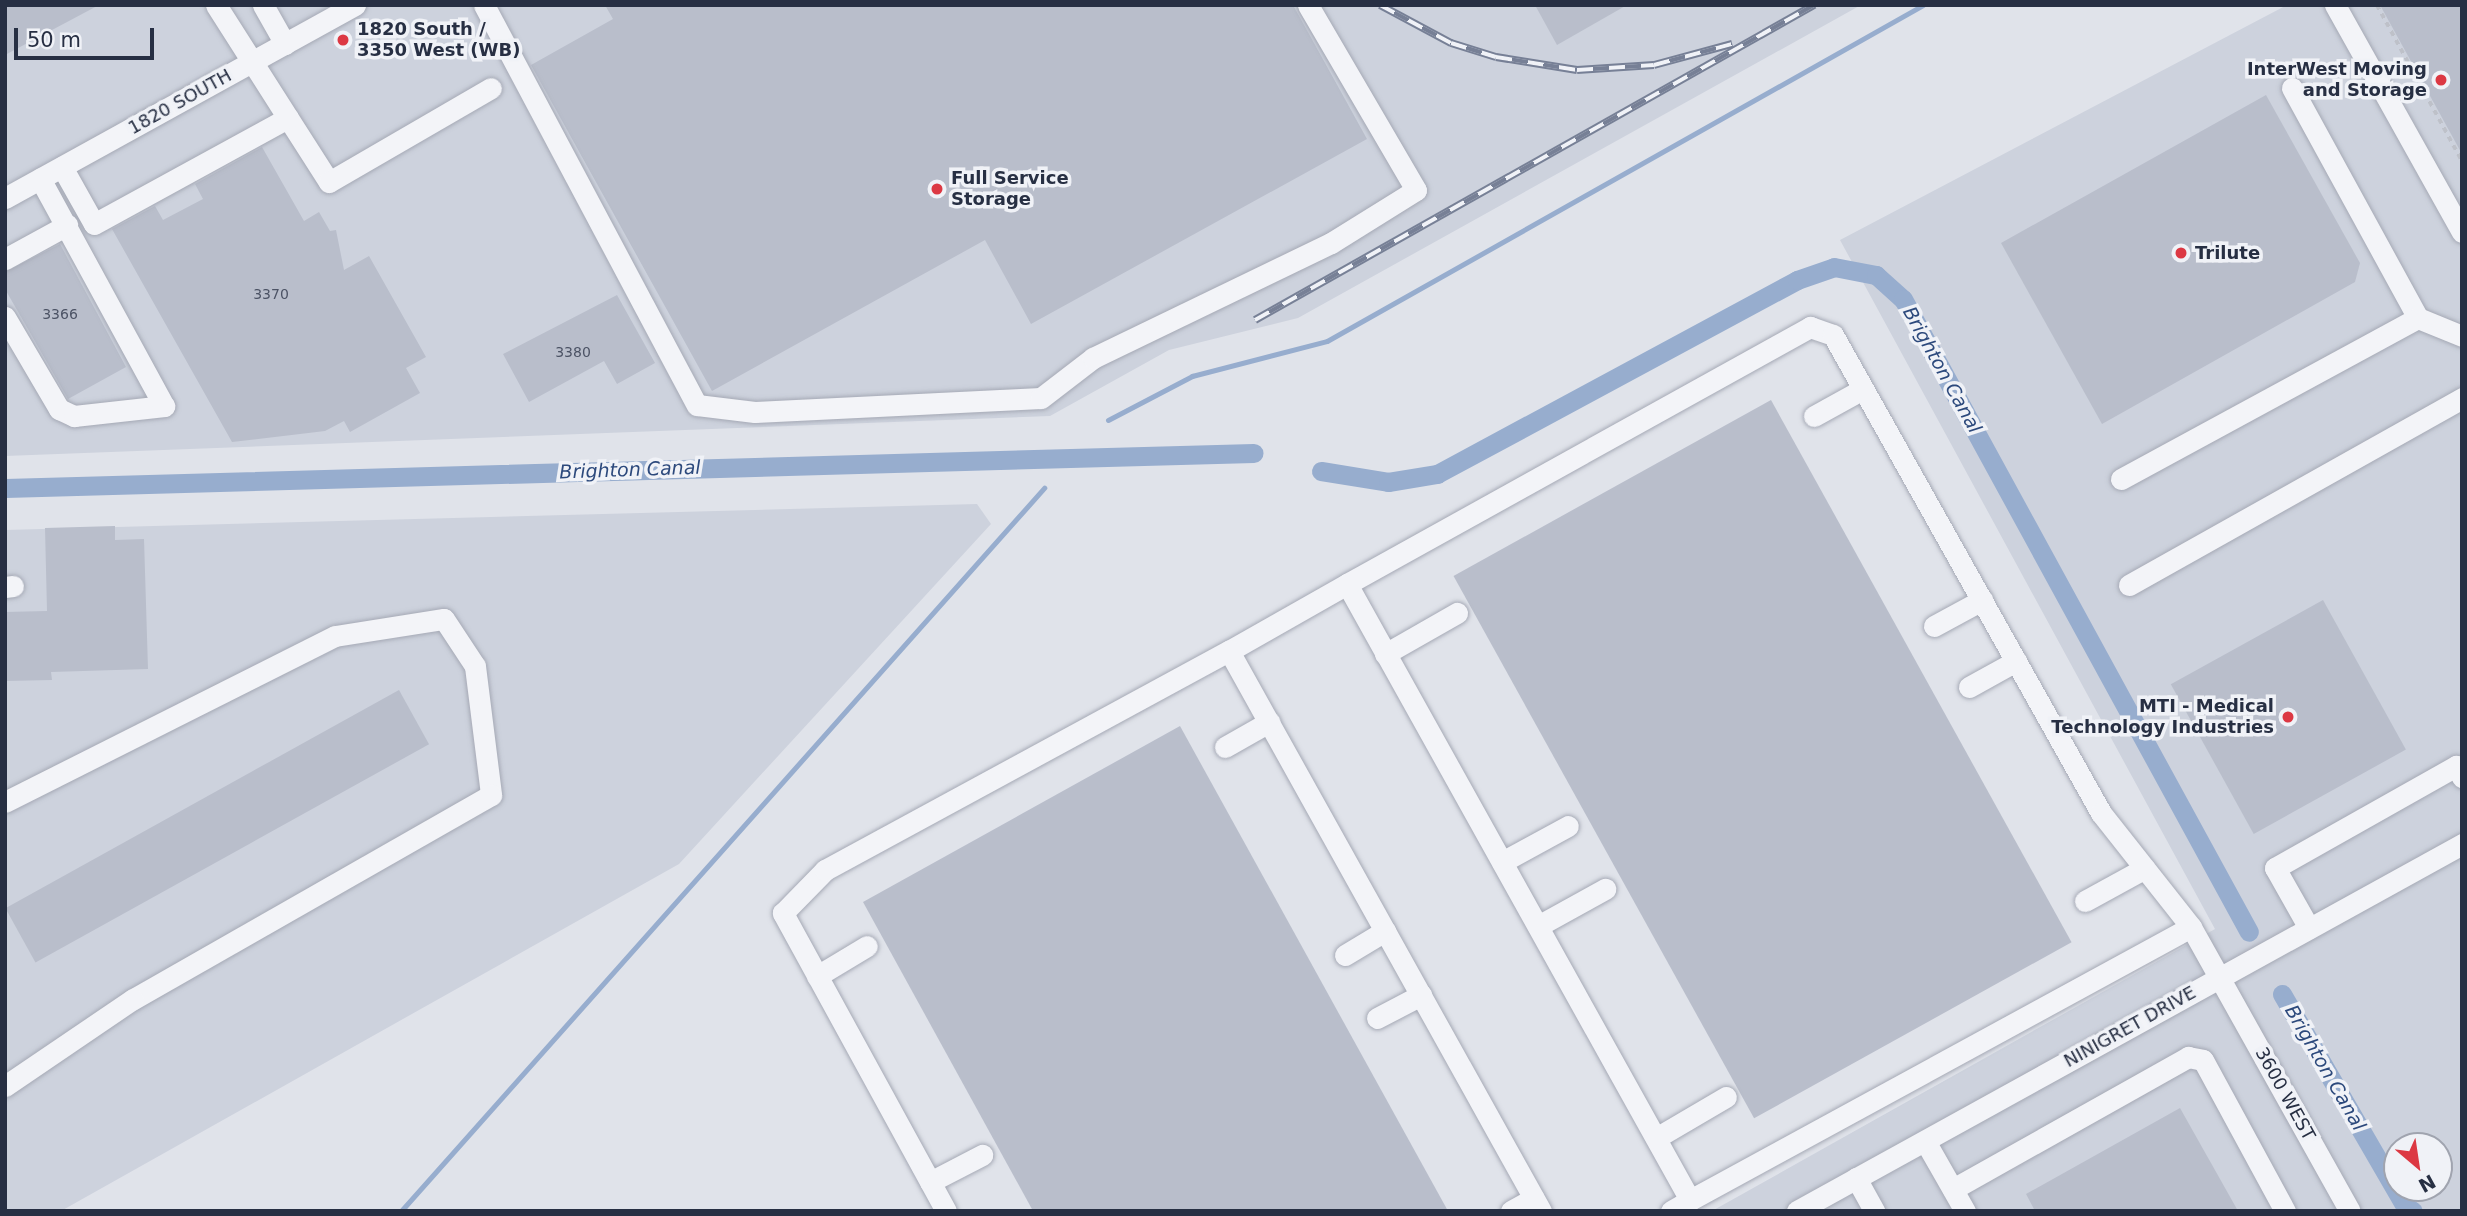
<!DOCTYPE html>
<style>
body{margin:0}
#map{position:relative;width:2467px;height:1216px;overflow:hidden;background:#e0e3ea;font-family:"DejaVu Sans",sans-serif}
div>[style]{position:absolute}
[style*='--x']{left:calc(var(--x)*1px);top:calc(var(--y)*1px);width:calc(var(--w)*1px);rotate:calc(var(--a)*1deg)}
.built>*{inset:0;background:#cdd2dd}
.stream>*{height:5px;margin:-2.5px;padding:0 2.5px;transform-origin:2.5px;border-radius:2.5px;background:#97adce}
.canal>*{height:19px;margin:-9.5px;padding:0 9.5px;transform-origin:9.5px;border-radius:9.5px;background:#97adce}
.building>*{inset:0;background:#b9becb;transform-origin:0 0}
.path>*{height:3.5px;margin-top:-1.75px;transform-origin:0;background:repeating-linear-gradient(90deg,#bec1c9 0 5px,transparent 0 10px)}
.roads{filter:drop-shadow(0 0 2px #a5a9b5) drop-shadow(0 0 2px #a5a9b5)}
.minor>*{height:21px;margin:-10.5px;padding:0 10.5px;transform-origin:10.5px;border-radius:10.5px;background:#f3f4f8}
.rail>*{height:8px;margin-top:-4px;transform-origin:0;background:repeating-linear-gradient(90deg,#f0f2f7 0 16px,#778096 0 32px);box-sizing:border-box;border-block:2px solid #778096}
.dots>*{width:19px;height:19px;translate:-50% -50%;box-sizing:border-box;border:4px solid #f0f2f7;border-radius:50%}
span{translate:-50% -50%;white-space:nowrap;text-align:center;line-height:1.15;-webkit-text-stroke:7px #f0f2f7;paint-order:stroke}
.number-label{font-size:14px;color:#4c5365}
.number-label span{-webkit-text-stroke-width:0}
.poi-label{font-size:18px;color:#272f43;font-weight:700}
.left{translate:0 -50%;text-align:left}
.right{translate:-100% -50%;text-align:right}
.street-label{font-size:18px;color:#272f43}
.water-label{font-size:19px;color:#2c497c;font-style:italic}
.frame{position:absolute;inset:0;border:7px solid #272f43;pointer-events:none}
.north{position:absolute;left:2383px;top:1132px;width:70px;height:70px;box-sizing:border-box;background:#f0f2f7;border:2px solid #a0a4af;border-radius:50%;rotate:151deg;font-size:19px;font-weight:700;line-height:28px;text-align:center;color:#272f43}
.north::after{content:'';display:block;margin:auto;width:24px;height:32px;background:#dc3843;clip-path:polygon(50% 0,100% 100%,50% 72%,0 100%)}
.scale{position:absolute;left:14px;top:28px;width:140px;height:32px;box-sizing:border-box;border:4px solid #272f43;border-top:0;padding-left:9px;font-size:21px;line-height:24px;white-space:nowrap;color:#272f43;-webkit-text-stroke:5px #f0f2f7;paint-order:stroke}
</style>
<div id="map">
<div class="built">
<i style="clip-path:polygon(5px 5px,1861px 5px,1298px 318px,1169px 350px,1050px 416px,5px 456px)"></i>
<i style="clip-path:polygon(evenodd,2287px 5px,2462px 5px,2462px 1211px,1712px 1211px,2215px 929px,1840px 240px,2287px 5px,2397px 1146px,2439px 1146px,2439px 1188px,2397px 1188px,2397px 1146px)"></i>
<i style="clip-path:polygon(977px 504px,991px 524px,679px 864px,61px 1211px,5px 1211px,5px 530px)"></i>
</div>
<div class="stream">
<i style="--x:1108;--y:420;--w:95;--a:-27.6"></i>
<i style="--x:1192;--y:376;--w:139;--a:-14.5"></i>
<i style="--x:1327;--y:341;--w:684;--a:-29.41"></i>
<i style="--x:401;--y:1211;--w:968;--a:-48.35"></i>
</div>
<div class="canal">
<i style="--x:1321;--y:471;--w:68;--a:9.3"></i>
<i style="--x:1388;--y:482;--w:50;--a:-9.3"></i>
<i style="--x:1437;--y:474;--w:409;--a:-28.3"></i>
<i style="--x:1797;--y:280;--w:39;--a:-19"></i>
<i style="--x:1834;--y:267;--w:43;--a:10.8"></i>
<i style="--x:1876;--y:275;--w:36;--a:42"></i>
<i style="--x:1903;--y:299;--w:721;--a:61.34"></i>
<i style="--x:5;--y:488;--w:1249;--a:-1.61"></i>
<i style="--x:2282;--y:994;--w:245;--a:59.9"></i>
<i style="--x:2405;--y:1206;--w:9;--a:32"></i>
</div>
<div class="building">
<i style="clip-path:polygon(5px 5px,99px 5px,5px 55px)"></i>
<i style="clip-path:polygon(605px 5px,1293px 5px,1367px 139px,1031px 324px,985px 240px,712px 391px,531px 65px,613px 19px)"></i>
<i style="clip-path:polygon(1535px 5px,1627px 5px,1557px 45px)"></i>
<i style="clip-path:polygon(2380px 5px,2462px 5px,2462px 154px)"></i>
<i style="clip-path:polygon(2266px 95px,2360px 263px,2355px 282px,2102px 424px,2001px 243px)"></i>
<i style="clip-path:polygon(262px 147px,304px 221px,319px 212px,330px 231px,336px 230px,344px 270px,369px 256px,426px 357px,406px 368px,420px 393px,350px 432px,344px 421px,325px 431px,232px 442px,112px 229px,155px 206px,163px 220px,203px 199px,195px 184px)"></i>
<i style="clip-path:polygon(60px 244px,126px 367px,68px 399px,5px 289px,5px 272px)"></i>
<i style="clip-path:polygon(617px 295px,655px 363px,617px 384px,604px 361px,529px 402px,503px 354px)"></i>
<i style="left:1771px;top:400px;width:620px;height:363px;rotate:61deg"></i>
<i style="clip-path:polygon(115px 526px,115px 540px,144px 539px,148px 669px,51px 672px,52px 680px,5px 681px,5px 612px,47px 611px,45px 528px)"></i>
<i style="left:2323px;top:600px;width:171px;height:174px;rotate:61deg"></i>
<i style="left:399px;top:690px;width:62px;height:450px;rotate:61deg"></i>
<i style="clip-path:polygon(1180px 726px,1448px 1211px,1033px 1211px,863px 902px)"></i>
<i style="clip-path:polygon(2180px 1108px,2238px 1211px,2035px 1211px,2026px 1194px)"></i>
</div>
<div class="path">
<i style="--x:2377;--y:5;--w:178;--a:61.4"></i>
</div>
<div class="roads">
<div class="minor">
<i style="--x:263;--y:5;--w:45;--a:60.6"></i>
<i style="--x:484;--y:5;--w:453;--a:62"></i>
<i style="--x:697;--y:405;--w:58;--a:6.9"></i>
<i style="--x:755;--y:412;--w:286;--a:-2.8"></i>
<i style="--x:1041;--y:398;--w:66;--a:-37.6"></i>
<i style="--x:1093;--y:358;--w:264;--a:-25.8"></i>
<i style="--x:1331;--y:243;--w:100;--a:-31.9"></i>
<i style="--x:1416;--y:190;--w:214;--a:-120.3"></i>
<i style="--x:2335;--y:5;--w:260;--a:60.8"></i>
<i style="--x:2292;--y:88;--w:262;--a:61.3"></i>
<i style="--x:288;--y:118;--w:76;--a:57.4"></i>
<i style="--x:329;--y:182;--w:187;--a:-30.1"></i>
<i style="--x:62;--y:167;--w:65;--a:60.7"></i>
<i style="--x:94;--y:224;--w:221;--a:-28.7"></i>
<i style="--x:288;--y:118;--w:134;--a:-122.5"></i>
<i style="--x:5;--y:198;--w:400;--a:-28.9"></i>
<i style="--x:5;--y:259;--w:71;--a:-28.7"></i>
<i style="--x:5;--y:317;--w:107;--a:59.6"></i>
<i style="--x:59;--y:409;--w:17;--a:25"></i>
<i style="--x:74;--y:416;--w:91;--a:-6.3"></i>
<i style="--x:164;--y:406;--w:259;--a:-118.6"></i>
<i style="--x:1814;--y:416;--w:56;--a:-28.9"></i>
<i style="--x:2121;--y:479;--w:338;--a:-28.5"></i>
<i style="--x:2418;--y:318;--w:48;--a:22.2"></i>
<i style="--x:2129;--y:585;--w:382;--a:-29.3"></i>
<i style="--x:5;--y:587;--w:8;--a:-7"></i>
<i style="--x:1934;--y:626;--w:55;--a:-28.4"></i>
<i style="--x:1229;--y:651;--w:136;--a:-29.6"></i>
<i style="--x:1385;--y:654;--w:83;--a:-29.7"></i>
<i style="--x:1969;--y:687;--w:54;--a:-29"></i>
<i style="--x:1225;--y:747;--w:51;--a:-29.6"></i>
<i style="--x:5;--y:802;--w:369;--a:-26.7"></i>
<i style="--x:335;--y:636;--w:110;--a:-8.9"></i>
<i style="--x:444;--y:619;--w:56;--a:56.6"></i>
<i style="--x:475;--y:666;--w:130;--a:82.9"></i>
<i style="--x:491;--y:795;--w:412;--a:150.3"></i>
<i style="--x:133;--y:999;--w:155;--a:145.8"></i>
<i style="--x:1502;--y:862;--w:75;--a:-28.6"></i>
<i style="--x:2085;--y:901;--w:68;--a:-28.8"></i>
<i style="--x:1538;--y:926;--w:77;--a:-28.9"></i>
<i style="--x:2191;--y:927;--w:571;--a:151.41"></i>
<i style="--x:1690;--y:1200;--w:705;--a:-119.11"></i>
<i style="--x:1347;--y:584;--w:530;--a:-29.03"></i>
<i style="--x:1810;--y:327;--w:24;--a:19"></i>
<i style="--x:1833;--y:335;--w:548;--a:60.72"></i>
<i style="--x:2101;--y:813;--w:145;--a:51.7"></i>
<i style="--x:2191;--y:927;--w:325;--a:60.8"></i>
<i style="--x:2309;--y:928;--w:69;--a:-119.5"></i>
<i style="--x:2275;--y:868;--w:208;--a:-29.4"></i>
<i style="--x:2456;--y:766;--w:13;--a:61"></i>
<i style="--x:1345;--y:955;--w:47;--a:-31"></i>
<i style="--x:817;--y:976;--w:58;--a:-31"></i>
<i style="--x:1377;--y:1018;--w:50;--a:-27.6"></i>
<i style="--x:1656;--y:1138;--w:81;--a:-30.4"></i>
<i style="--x:1925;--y:1141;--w:81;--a:60.3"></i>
<i style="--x:1856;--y:1178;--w:38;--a:61"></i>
<i style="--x:930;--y:1182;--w:59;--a:-27.4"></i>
<i style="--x:1953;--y:1189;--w:270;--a:-29.3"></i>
<i style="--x:2188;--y:1057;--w:15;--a:11"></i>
<i style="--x:2203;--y:1060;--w:172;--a:61.5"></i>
<i style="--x:946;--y:1211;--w:340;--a:-118.7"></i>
<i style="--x:783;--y:913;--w:60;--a:-45.7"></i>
<i style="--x:825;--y:870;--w:460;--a:-28.5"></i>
<i style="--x:1229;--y:651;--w:641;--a:60.88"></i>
<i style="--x:1511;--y:1211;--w:26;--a:-29"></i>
<i style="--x:1671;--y:1211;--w:22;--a:-30"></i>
<i style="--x:1797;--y:1211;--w:760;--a:-28.89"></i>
</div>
</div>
<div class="rail">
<i style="--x:1380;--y:5;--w:81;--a:28.2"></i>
<i style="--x:1451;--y:43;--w:47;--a:17.3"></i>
<i style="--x:1496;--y:57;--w:82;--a:9.1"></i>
<i style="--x:1577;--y:70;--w:77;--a:-3.7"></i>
<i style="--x:1654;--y:65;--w:81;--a:-15.1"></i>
<i style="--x:1255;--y:320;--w:642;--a:-29.4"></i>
</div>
<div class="dots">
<i style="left:343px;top:40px;background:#dc3843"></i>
<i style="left:2441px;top:80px;background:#dc3843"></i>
<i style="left:937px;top:189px;background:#dc3843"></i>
<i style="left:2181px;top:253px;background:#dc3843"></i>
<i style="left:2288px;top:717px;background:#dc3843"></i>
</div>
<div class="number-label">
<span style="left:271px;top:294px">3370</span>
<span style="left:60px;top:314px">3366</span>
<span style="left:573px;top:352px">3380</span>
</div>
<div class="poi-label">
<span class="left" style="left:357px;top:40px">1820 South /<br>3350 West (WB)</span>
<span class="right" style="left:2427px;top:80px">InterWest Moving<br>and Storage</span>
<span class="left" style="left:951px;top:189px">Full Service<br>Storage</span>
<span class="left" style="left:2195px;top:253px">Trilute</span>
<span class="right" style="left:2274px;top:717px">MTI - Medical<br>Technology Industries</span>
</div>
<div class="street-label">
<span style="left:180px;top:102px;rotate:-29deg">1820 SOUTH</span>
<span style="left:2130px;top:1027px;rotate:-29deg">NINIGRET DRIVE</span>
<span style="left:2285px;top:1094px;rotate:61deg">3600 WEST</span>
</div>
<div class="water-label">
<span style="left:1942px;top:370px;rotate:61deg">Brighton Canal</span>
<span style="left:630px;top:470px;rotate:-2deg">Brighton Canal</span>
<span style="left:2325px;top:1068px;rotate:60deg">Brighton Canal</span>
</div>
<div class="frame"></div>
<div class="north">N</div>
<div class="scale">50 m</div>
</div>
